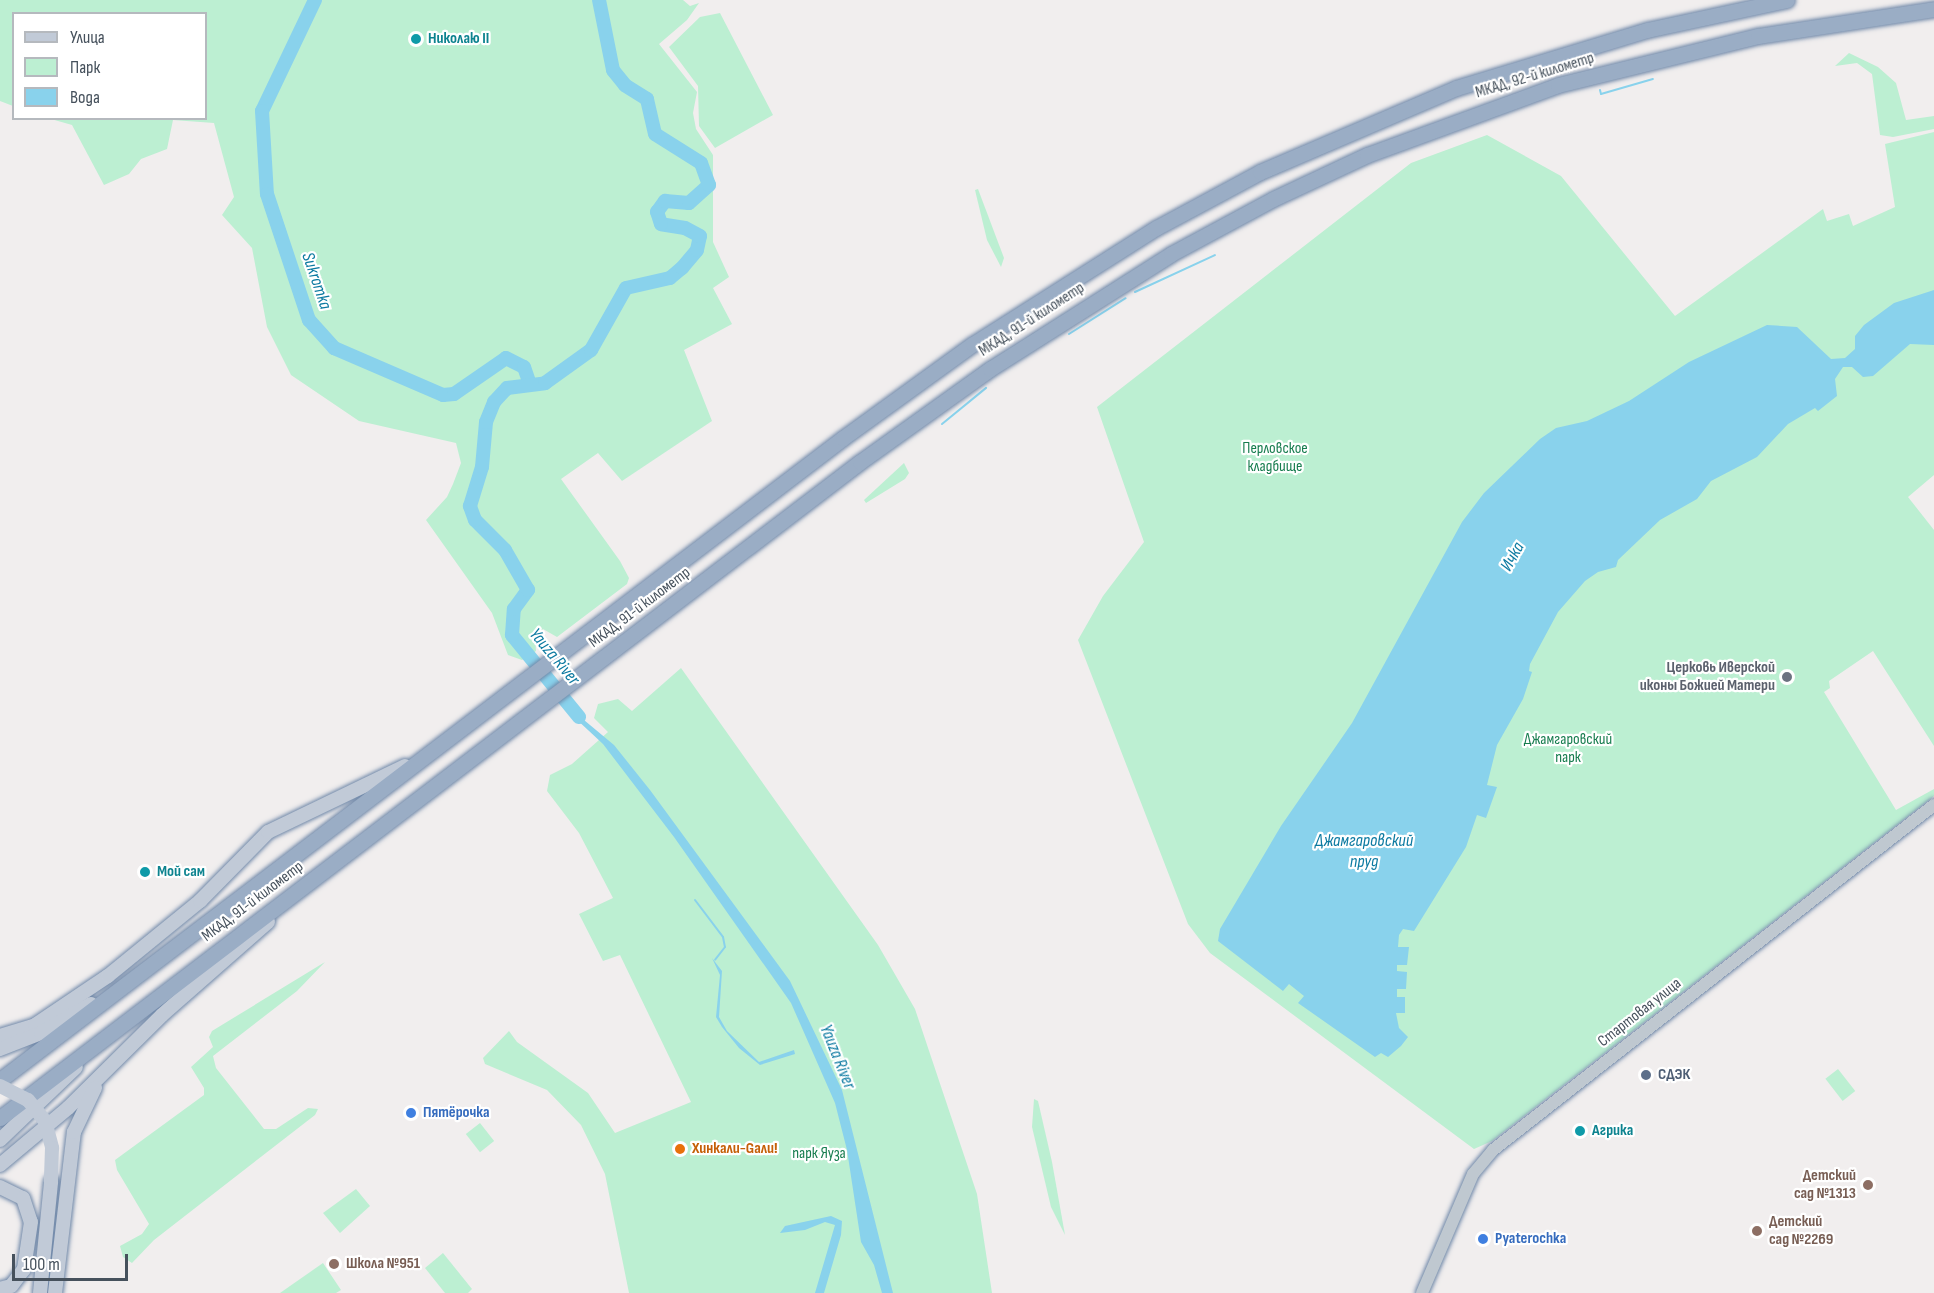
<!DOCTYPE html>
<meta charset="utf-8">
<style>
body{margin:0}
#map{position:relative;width:1934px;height:1293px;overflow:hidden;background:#f1eeee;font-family:"Sofia Sans Condensed",sans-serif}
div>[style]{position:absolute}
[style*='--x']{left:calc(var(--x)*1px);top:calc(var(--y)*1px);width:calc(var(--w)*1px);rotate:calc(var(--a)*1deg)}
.green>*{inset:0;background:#bcefd2;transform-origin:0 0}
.water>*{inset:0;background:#89d2ec}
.stream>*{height:2px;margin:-1px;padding:0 1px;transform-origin:1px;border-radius:1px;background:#89d2ec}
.river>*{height:14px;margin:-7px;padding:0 7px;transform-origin:7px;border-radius:7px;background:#89d2ec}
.roads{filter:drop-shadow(0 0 2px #7189a9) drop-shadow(0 0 2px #7189a9)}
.tertiary>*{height:12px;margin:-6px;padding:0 6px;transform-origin:6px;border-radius:6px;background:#bfc8d0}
.secondary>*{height:14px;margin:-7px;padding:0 7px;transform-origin:7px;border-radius:7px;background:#c1cad7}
.trunk>*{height:15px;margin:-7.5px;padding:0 7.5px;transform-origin:7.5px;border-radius:7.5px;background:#9aadc5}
.secondary-bridge>*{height:14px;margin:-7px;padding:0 7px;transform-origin:7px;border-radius:7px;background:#c1cad7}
.dots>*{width:16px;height:16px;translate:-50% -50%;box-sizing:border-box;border:3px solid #fff;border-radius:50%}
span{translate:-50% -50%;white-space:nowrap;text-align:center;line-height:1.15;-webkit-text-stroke:4.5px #fff;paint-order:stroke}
.culture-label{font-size:16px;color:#0d838f;font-weight:700}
.left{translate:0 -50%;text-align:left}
.street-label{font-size:16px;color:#46515c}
.park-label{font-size:16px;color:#177d4f}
.worship-label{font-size:16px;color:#5b616d;font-weight:700}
.right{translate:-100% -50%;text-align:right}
.service-label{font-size:16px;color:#4e5e75;font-weight:700}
.shop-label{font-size:16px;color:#366cbe;font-weight:700}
.food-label{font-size:16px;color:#c56008;font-weight:700}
.education-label{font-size:16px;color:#785e54;font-weight:700}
.water-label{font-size:18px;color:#0c7aa1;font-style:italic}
.legend{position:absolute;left:12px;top:12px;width:195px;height:108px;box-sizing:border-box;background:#fff;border:2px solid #b5b9be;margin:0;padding:8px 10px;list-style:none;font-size:18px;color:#46515c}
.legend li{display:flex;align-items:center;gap:12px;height:30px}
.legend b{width:30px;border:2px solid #b5b9be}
.scale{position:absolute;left:12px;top:1254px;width:116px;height:27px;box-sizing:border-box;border:3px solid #46515c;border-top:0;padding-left:8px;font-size:18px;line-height:21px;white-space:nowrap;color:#46515c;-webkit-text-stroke:4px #fff;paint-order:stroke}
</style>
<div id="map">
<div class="green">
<i style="clip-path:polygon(0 0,683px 0,690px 6px,699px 3px,687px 20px,659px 44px,697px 92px,693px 113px,696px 129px,713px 155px,713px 242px,729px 277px,713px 288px,732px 324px,684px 350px,712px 421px,622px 481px,598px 453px,561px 479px,620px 561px,629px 578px,627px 584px,557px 637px,543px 629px,535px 635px,536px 651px,522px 660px,508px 655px,492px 613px,426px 520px,447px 497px,453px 484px,461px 463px,456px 443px,359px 421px,291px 375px,267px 327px,252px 248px,222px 215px,234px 197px,214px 123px,173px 120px,167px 149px,141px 159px,129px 174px,104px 185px,72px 125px,51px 119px,206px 118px,206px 14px,14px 14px,13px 106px,0 101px)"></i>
<i style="clip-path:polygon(720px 13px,773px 115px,715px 148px,699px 126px,698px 86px,669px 47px,700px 17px)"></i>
<i style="clip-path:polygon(1849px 53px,1878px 67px,1896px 83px,1906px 120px,1934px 116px,1934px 129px,1893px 137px,1880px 135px,1872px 74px,1857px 63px,1835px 66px)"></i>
<i style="clip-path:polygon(1934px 132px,1934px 475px,1908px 497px,1934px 530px,1934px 746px,1873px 651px,1829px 681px,1830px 688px,1824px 692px,1896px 810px,1934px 789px,1934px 796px,1492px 1141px,1474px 1149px,1210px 953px,1188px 924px,1078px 640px,1103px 596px,1144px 542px,1097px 407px,1411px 163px,1487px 135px,1561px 176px,1675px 316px,1823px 209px,1827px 221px,1849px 214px,1853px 226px,1895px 207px,1885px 144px)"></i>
<i style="clip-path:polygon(978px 189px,1004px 258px,1001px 267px,987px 240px,975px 190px)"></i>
<i style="clip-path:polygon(904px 463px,909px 473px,905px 479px,866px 503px,864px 500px)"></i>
<i style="clip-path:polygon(681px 668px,878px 945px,915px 1009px,977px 1194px,992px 1293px,629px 1293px,605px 1174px,581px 1125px,547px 1090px,485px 1064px,483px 1058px,509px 1031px,517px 1042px,588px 1093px,615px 1133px,691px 1102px,620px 955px,603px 961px,579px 914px,613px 898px,579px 833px,547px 791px,550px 775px,572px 764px,608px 732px,594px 718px,598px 704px,618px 699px,632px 711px)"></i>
<i style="clip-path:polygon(325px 962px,297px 991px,213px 1056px,216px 1068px,264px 1129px,276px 1129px,308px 1108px,318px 1109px,315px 1115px,154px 1240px,132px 1263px,123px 1257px,120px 1246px,142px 1234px,149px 1224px,117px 1170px,115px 1160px,204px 1095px,204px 1088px,191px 1067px,213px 1047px,209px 1037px,212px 1031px)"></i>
<i style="left:1838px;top:1069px;width:28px;height:16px;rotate:52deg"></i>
<i style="clip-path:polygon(1034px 1099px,1038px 1101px,1052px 1162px,1065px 1235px,1051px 1207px,1032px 1127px)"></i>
<i style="left:480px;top:1123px;width:23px;height:18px;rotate:52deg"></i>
<i style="clip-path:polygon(356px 1189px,370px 1206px,340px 1233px,323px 1213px)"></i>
<i style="clip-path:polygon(443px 1253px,472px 1289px,468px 1293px,445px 1293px,425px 1268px)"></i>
<i style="clip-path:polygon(323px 1263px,341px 1290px,336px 1293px,280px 1293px)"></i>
</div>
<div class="water">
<i style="clip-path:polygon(1934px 290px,1934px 345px,1910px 344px,1873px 376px,1863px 377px,1852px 367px,1843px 367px,1835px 379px,1837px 396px,1818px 411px,1815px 408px,1788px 424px,1757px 457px,1711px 481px,1697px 499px,1660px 520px,1618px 560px,1616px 567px,1598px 572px,1585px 581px,1558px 612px,1530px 664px,1529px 671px,1532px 672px,1523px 699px,1497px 745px,1487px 785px,1497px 787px,1486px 818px,1477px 815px,1466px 847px,1414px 931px,1403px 929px,1399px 935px,1398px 947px,1409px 947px,1407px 965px,1397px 965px,1397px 971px,1407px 972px,1406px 989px,1397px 989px,1397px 997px,1405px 997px,1405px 1013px,1396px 1013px,1399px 1028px,1408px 1037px,1401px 1046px,1388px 1057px,1381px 1053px,1375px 1057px,1298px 1003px,1304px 996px,1289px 984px,1283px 991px,1218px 941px,1220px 929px,1281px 826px,1352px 723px,1462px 522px,1484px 493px,1540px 439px,1556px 428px,1587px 421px,1629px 401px,1689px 362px,1767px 325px,1797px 327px,1831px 359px,1845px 358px,1855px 349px,1855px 336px,1864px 325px,1894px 303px)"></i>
<i style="clip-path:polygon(573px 701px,584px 720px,614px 745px,650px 790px,790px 981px,842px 1090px,893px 1293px,882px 1293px,874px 1265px,861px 1242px,847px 1150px,835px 1103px,791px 1003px,674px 837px,603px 744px,574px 717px,566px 705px)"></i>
<i style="clip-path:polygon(712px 958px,722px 971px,719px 1017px,727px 1031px,759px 1062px,794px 1050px,795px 1054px,760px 1065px,739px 1048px,722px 1027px,716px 1017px,720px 975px)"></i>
<i style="clip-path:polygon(831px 1216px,842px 1221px,841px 1235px,824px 1293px,815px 1293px,835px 1225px,825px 1222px,805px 1230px,780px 1233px,785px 1226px)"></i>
</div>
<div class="stream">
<i style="--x:1600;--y:90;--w:4;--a:76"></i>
<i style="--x:1601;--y:94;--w:54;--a:-16.1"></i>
<i style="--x:1135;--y:292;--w:88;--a:-24.8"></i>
<i style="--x:1069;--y:334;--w:67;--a:-32.3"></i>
<i style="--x:942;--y:424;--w:57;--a:-39.3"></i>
<i style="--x:695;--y:900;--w:46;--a:52.9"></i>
<i style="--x:723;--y:937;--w:10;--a:79"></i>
<i style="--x:725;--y:947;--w:16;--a:128"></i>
</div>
<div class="river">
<i style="--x:315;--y:0;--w:123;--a:115.5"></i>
<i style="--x:262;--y:111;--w:83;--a:86.6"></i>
<i style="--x:267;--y:194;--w:133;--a:71.6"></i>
<i style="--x:309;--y:320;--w:38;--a:48"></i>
<i style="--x:334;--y:348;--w:119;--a:23.3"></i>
<i style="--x:443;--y:395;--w:11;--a:-5"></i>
<i style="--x:454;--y:394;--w:63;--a:-34.7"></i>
<i style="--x:506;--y:358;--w:20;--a:27"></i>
<i style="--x:524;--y:367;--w:18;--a:71"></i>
<i style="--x:579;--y:717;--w:106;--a:-129.3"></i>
<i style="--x:512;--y:635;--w:26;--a:-86"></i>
<i style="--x:514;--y:609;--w:24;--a:-54"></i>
<i style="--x:528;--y:590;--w:46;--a:-119.9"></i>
<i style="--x:505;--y:550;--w:42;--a:-135"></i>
<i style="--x:475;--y:520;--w:15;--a:-110"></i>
<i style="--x:470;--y:506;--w:41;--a:-72.9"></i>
<i style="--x:482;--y:467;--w:45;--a:-84.9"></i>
<i style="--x:486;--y:422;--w:22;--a:-68"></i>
<i style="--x:494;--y:402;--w:19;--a:-47"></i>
<i style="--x:507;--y:388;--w:38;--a:-7"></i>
<i style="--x:545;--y:383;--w:57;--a:-35.7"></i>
<i style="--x:591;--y:350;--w:71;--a:-60.6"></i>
<i style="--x:626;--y:288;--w:45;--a:-12.8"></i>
<i style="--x:670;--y:278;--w:16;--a:-40"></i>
<i style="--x:682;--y:268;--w:23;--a:-50"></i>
<i style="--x:697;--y:250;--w:14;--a:-78"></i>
<i style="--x:700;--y:236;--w:17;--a:-152"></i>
<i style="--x:685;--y:228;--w:24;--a:-171"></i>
<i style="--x:661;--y:224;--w:13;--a:-108"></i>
<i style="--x:657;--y:212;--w:14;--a:-54"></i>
<i style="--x:665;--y:201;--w:24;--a:5"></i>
<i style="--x:689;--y:203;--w:27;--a:-42"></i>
<i style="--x:709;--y:185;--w:23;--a:-110"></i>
<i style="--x:701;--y:163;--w:54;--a:-147.8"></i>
<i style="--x:655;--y:134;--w:36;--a:-103"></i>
<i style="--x:647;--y:99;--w:26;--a:-148"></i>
<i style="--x:625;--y:85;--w:19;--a:-129"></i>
<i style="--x:613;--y:70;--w:71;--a:-101.3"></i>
</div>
<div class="roads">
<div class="tertiary">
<i style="--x:1422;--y:1293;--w:129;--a:-66.8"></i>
<i style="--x:1473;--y:1174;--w:31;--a:-50"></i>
<i style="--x:1493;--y:1150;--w:560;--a:-38.04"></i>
</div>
<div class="secondary">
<i style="--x:0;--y:1036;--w:37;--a:-17"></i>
<i style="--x:35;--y:1025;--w:88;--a:-33.9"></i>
<i style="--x:108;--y:976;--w:119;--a:-39.2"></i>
<i style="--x:200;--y:901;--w:97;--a:-45.4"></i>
<i style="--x:268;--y:832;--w:152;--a:-25.7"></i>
<i style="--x:0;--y:1049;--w:44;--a:-21.3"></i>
<i style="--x:41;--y:1033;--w:58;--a:-30.1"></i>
<i style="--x:0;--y:1140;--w:105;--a:-43.8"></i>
<i style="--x:0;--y:1165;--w:89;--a:-40"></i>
<i style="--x:68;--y:1108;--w:132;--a:-44.7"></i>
<i style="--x:162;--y:1015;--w:141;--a:-41.3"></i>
<i style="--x:0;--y:1187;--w:25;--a:26"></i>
<i style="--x:23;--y:1198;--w:25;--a:72"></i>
<i style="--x:31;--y:1222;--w:48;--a:98.5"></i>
<i style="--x:24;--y:1269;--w:21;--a:127"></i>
<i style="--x:11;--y:1286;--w:11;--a:165"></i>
<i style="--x:40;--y:1293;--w:112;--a:-84.3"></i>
<i style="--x:55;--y:1293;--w:162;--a:-83.3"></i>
<i style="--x:74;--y:1132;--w:49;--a:-64.5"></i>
</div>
<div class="trunk">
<i style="--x:0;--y:1080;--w:1060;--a:-37.29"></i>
<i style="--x:843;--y:438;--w:160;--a:-35.9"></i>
<i style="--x:973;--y:344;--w:217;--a:-32.4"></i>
<i style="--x:1156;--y:228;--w:118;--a:-28.3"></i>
<i style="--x:1260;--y:172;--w:213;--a:-23.2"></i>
<i style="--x:1456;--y:88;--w:200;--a:-16.9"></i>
<i style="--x:1647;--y:30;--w:143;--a:-12.1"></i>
<i style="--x:0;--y:1118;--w:1082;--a:-37.34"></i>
<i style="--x:860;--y:462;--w:160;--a:-35.6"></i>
<i style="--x:990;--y:369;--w:214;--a:-32.4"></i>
<i style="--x:1171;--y:254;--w:116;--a:-28.3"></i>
<i style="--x:1273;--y:199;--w:104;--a:-25.1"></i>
<i style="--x:1367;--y:155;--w:203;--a:-20.1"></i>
<i style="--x:1558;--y:85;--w:206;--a:-13.8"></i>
<i style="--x:1758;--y:36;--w:178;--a:-8.7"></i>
</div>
</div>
<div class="secondary-bridge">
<i style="--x:0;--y:1086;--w:31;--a:27"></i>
<i style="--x:28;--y:1100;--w:27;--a:51"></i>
<i style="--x:45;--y:1121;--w:28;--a:75"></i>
<i style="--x:52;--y:1148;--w:34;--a:92"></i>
</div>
<div class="dots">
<i style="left:416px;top:39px;background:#0f9aa8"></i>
<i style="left:1787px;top:677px;background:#6b7280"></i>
<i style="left:145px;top:872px;background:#0f9aa8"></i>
<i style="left:1646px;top:1075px;background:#5c6f8a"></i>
<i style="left:411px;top:1113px;background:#3f7fe0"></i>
<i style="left:1580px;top:1131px;background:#0f9aa8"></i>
<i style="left:680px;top:1149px;background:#e8710a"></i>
<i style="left:1868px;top:1185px;background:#8d6e63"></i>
<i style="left:1757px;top:1231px;background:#8d6e63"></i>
<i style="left:1483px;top:1239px;background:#3f7fe0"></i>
<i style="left:334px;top:1264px;background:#8d6e63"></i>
</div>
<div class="culture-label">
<span class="left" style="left:428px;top:39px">Николаю II</span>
<span class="left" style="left:157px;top:872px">Мой сам</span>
<span class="left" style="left:1592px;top:1131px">Агрика</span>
</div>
<div class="street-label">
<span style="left:1535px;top:76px;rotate:-17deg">МКАД, 92-й километр</span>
<span style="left:1032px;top:320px;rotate:-33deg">МКАД, 91-й километр</span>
<span style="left:640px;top:608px;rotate:-37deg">МКАД, 91-й километр</span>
<span style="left:253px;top:902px;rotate:-37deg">МКАД, 91-й километр</span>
<span style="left:1640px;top:1013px;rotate:-38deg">Стартовая улица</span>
</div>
<div class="park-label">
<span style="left:1275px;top:458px">Перловское<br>кладбище</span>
<span style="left:1568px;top:749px">Джамгаровский<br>парк</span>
<span style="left:819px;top:1154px">парк Яуза</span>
</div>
<div class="worship-label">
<span class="right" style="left:1775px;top:677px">Церковь Иверской<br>иконы Божией Матери</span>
</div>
<div class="service-label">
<span class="left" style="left:1658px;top:1075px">СДЭК</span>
</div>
<div class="shop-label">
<span class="left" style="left:423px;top:1113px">Пятёрочка</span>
<span class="left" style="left:1495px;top:1239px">Pyaterochka</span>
</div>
<div class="food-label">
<span class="left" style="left:692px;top:1149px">Хинкали-Gали!</span>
</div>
<div class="education-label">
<span class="right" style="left:1856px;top:1185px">Детский<br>сад №1313</span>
<span class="left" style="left:1769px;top:1231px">Детский<br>сад №2269</span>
<span class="left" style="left:346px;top:1264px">Школа №951</span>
</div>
<div class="water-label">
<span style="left:316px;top:281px;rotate:71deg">Sukromka</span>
<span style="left:1513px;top:557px;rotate:-61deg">Ичка</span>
<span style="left:554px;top:657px;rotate:50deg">Yauza River</span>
<span style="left:1364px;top:852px">Джамгаровский<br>пруд</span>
<span style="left:837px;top:1057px;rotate:68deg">Yauza River</span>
</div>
<ul class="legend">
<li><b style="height:8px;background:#c1cad7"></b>Улица</li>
<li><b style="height:16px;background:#bcefd2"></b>Парк</li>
<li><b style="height:16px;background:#89d2ec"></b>Вода</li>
</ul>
<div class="scale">100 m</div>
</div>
